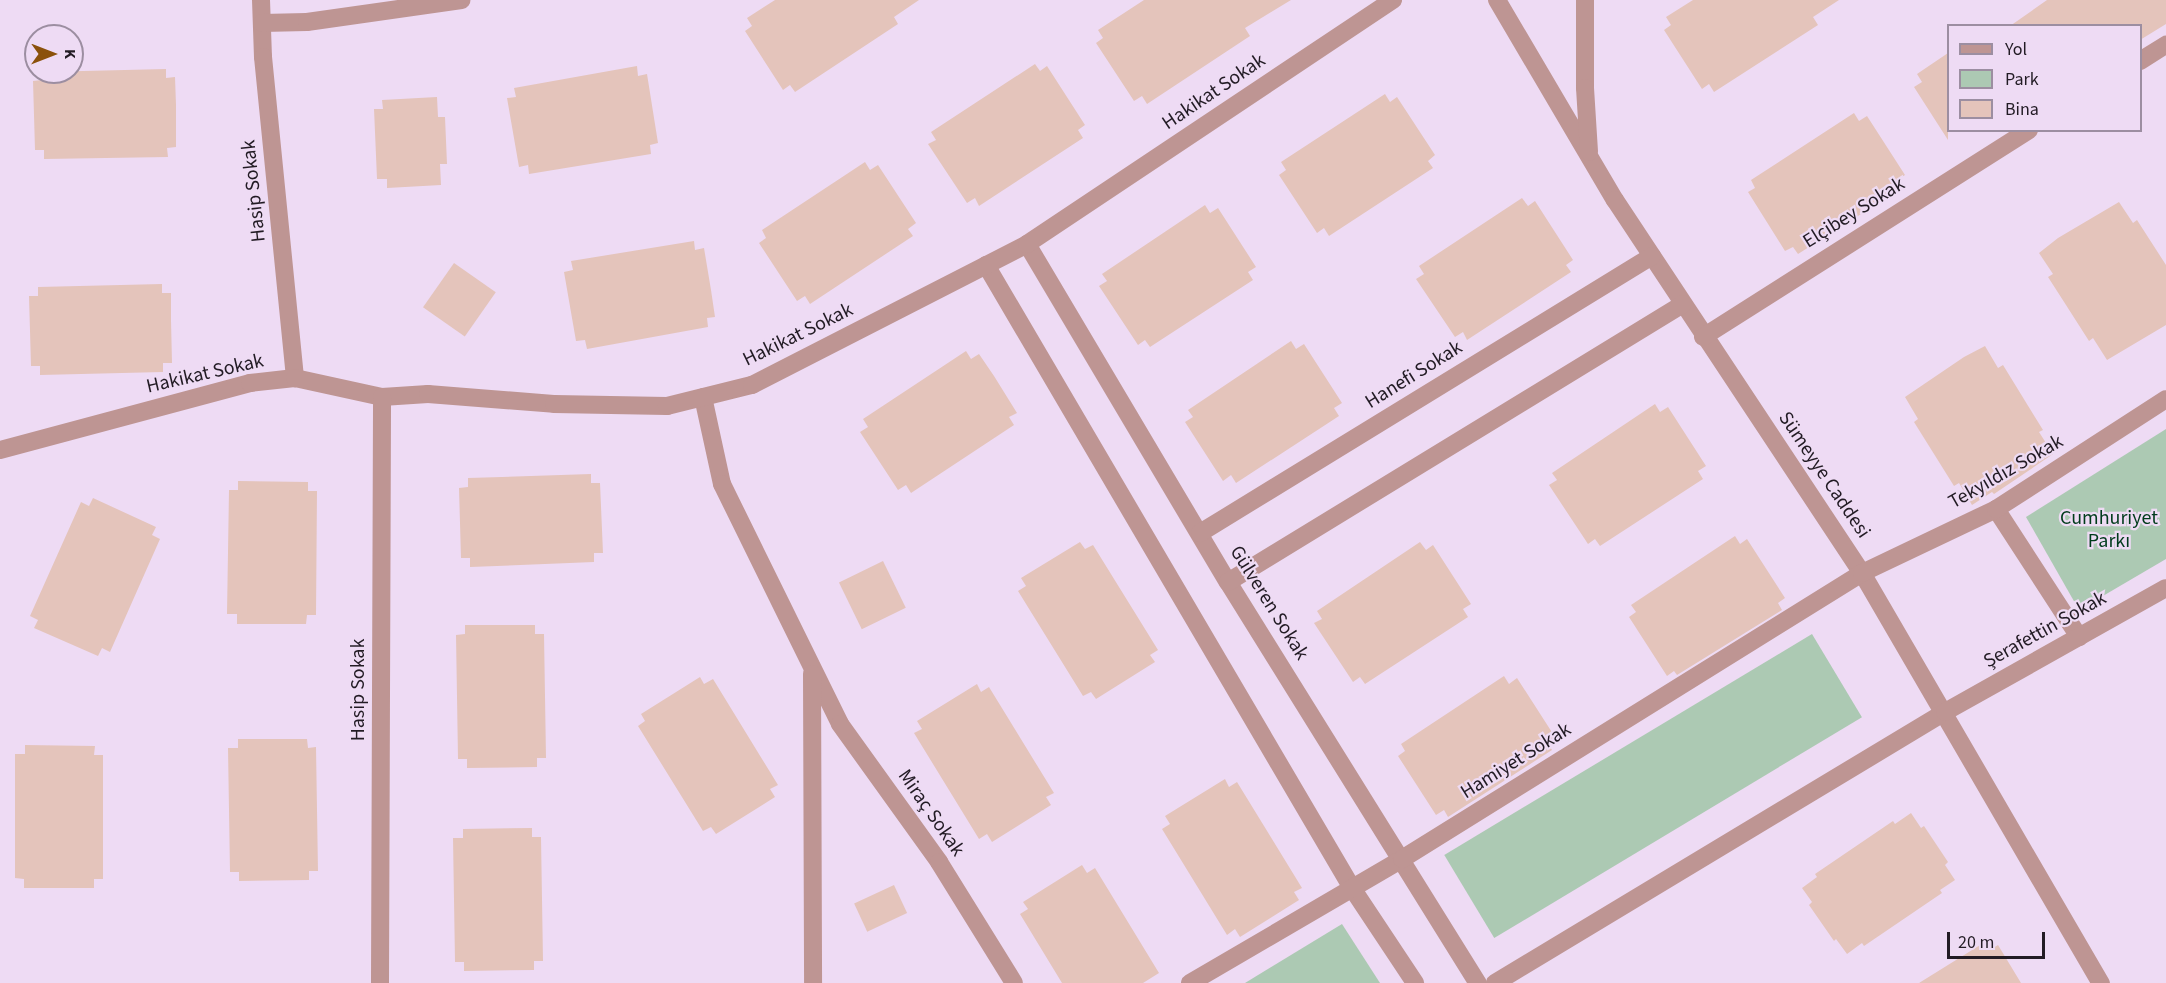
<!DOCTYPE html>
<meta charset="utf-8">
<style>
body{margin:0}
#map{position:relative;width:2166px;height:983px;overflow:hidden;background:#eedbf4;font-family:"Source Sans 3",sans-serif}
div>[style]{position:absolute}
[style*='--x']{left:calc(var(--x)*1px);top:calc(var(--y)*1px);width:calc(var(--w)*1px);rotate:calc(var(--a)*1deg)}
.green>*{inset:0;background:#acc9b3;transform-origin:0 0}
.building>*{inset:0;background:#e4c4bb;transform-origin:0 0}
.minor>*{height:18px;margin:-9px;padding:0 9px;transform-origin:9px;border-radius:9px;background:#be9593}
span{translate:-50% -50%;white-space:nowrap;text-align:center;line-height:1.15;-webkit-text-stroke:4.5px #eedbf4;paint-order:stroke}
.street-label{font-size:20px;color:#221b24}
.park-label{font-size:20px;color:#003b1b}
.legend{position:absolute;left:1947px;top:24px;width:195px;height:108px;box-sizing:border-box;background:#eedbf4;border:2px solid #9c8ea1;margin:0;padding:8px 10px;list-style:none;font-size:18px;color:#221b24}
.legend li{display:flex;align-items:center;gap:12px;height:30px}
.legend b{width:30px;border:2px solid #9c8ea1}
.north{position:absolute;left:24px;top:24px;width:60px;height:60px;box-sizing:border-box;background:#eedbf4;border:2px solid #9c8ea1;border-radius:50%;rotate:90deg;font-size:16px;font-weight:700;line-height:24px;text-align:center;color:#221b24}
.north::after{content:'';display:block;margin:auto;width:21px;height:27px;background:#8b510b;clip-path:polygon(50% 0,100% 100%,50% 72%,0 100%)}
.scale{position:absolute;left:1947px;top:932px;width:98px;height:27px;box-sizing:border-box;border:3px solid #221b24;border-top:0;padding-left:8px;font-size:18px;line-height:21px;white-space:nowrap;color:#221b24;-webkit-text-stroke:4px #eedbf4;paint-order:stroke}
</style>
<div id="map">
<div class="green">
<i style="clip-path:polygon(2166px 429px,2166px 559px,2079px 610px,2026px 517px)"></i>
<i style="left:1812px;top:634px;width:97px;height:429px;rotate:59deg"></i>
<i style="clip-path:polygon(1342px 924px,1380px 983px,1245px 983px)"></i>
</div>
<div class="building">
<i style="clip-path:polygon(775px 0,919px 0,894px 17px,898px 24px,795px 92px,790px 85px,783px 90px,745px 31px,752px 26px,747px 18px)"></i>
<i style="clip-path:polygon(1144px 0,1291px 0,1245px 28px,1250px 36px,1147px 104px,1142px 96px,1134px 101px,1096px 43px,1103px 38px,1098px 30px)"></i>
<i style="clip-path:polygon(1693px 0,1839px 0,1813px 17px,1818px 25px,1714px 92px,1709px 84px,1702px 89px,1664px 30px,1671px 25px,1666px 17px)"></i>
<i style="clip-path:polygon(2047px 0,2166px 0,2166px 24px,2140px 40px,2140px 26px,2010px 26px)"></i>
<i style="clip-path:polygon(1948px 53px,1948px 140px,1914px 87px,1922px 82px,1917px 74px)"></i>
<i style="clip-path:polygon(1035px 64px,1040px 71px,1047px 66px,1085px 125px,1078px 130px,1083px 138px,979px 206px,975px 198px,967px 203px,928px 144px,936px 140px,931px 132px)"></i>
<i style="clip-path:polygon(637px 66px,638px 76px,647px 74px,658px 143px,650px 145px,651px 154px,529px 174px,528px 165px,519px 167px,507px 98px,516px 97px,514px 88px)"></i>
<i style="clip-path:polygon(166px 69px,166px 78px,175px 77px,176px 105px,176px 147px,167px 148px,168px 157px,44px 159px,44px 150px,35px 150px,33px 81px,42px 80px,42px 72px)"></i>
<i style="clip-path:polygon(1385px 94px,1390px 102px,1397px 97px,1435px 155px,1428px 161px,1433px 168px,1329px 236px,1324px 228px,1317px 233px,1279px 175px,1286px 170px,1281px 162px)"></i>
<i style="clip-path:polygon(437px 97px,438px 117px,445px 117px,447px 164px,440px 164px,441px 185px,387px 188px,387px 179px,377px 179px,374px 109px,383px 109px,382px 100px)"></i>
<i style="clip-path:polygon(1854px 113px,1859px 121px,1867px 116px,1905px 175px,1897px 180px,1902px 188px,1798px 254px,1793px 247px,1785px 251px,1748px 192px,1755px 188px,1751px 180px)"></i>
<i style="clip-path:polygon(865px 162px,870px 170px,878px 165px,916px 223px,908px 229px,913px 236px,810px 304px,805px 296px,797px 301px,759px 243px,766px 238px,762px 230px)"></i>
<i style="clip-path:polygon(1522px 198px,1528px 206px,1535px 201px,1573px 260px,1566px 265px,1571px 272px,1467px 340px,1463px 332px,1455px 337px,1416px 279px,1424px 274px,1419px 266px)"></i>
<i style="clip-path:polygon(2119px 202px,2133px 223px,2137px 220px,2166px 265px,2166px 325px,2107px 360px,2093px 338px,2089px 341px,2066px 305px,2048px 277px,2053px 274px,2039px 253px,2058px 238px)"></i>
<i style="clip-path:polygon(1205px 205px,1210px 213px,1218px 208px,1256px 267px,1248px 272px,1253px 280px,1150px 347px,1145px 340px,1138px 345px,1099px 286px,1107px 281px,1102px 274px)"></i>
<i style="clip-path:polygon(694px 241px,695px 250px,704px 248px,711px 290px,715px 317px,707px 318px,708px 327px,587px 349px,585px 340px,576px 341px,564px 272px,573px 270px,571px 261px)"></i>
<i style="left:454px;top:263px;width:51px;height:54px;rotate:35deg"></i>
<i style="clip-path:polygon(162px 284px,162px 293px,171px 293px,171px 320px,172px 363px,163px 363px,163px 372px,40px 375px,40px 366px,31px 366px,29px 296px,38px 296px,38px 287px)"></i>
<i style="clip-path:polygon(1291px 341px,1296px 349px,1304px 344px,1342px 403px,1334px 408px,1339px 416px,1236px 483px,1231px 475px,1223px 481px,1185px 422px,1193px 417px,1188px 410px)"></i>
<i style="clip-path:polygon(1985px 346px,1998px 368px,2003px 365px,2043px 430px,2039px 432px,2053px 454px,1994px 494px,1992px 492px,1972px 505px,1959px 483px,1954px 486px,1914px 422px,1918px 419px,1905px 397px,1964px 357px)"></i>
<i style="clip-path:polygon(966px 351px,971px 359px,979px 354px,994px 376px,1017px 413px,1009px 417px,1014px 425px,911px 493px,906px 485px,898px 490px,860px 432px,868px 427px,863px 419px)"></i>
<i style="clip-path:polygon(1655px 404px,1660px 412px,1668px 407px,1706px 466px,1698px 471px,1703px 479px,1600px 546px,1595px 539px,1588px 544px,1549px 485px,1557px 480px,1552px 473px)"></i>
<i style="clip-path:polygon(591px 474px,591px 483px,600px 483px,603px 553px,594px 553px,594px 562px,470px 567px,470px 558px,461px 558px,459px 488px,468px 487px,468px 478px)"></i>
<i style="clip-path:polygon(238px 481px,308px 482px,308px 491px,317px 491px,316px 615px,307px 615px,306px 624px,237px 624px,237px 614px,227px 614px,229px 490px,238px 490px)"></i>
<i style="clip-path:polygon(93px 498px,156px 527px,152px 535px,160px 539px,110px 652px,102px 648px,98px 656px,34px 628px,38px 620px,30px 616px,81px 502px,89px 506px)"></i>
<i style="clip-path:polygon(1735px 536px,1740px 544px,1747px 539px,1785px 598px,1778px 603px,1782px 610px,1677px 675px,1674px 671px,1667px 676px,1629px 617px,1636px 612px,1631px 605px)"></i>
<i style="clip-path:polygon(1080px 542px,1085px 549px,1093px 545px,1158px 650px,1150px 655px,1155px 662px,1096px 699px,1091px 692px,1083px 696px,1018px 591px,1026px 586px,1021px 578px)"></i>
<i style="clip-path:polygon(1420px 542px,1426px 550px,1433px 545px,1471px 604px,1463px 609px,1468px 617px,1365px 684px,1360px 677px,1353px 682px,1314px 623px,1322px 619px,1317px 611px)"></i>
<i style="left:883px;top:561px;width:52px;height:49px;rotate:64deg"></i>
<i style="clip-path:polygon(465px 625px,535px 625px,535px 634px,544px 634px,546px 758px,537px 758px,537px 767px,467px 768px,467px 759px,458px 759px,456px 635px,465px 634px)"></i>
<i style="clip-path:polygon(1504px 676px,1509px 684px,1517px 678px,1555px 737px,1547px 742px,1552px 750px,1448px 817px,1444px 810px,1436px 815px,1398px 756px,1405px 751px,1401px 744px)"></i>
<i style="clip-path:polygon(700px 677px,704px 684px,713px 679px,778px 785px,770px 789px,775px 797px,716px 834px,711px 827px,703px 831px,638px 726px,645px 721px,641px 714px)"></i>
<i style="clip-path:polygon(977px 684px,981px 692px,989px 687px,1054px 793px,1046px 797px,1051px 805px,992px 842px,987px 834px,979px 839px,914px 733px,922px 729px,917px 721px)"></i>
<i style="clip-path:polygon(238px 739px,307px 739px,308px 748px,316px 747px,318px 871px,309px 871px,309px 880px,239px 881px,239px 872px,230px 872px,228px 748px,238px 748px)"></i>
<i style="clip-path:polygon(25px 745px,95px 746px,94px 755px,103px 755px,103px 879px,94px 879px,94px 888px,24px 888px,24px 879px,15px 878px,15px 754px,25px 754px)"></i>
<i style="clip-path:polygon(1225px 779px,1229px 787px,1237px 782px,1302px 888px,1294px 892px,1299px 900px,1240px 937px,1235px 929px,1227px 935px,1162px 829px,1170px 824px,1165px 816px)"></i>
<i style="clip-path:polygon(1911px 813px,1921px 828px,1924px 826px,1948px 862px,1945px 865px,1955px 880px,1940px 890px,1942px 893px,1864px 946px,1862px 943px,1847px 954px,1836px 939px,1834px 941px,1809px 905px,1812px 902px,1802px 888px,1817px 877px,1815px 874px,1893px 821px,1895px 824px)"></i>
<i style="clip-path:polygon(532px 828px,532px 837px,541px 837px,543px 961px,534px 961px,534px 970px,464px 971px,464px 962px,455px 962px,453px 838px,463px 838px,463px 829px)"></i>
<i style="clip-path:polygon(1082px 865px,1087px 873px,1095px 868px,1159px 973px,1143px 983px,1062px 983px,1020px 914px,1028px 909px,1023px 902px)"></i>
<i style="left:894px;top:885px;width:31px;height:44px;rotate:65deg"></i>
<i style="clip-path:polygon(1985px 942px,1990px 950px,1998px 945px,2021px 983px,1919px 983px)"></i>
</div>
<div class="minor">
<i style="--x:261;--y:0;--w:57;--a:88"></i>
<i style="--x:263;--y:57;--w:323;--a:84.3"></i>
<i style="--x:1497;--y:0;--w:232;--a:59.5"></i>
<i style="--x:1615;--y:200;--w:447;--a:56.5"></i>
<i style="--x:1862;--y:573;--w:475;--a:59.8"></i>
<i style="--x:1585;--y:0;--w:88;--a:90"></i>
<i style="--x:1585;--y:88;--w:64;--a:86.4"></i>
<i style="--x:262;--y:23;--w:45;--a:-1.3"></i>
<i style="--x:307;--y:22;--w:156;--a:-8.1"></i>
<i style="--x:2140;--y:61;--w:31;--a:-32"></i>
<i style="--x:1027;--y:244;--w:393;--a:59.3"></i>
<i style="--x:1228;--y:582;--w:473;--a:58.1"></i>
<i style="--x:986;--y:265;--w:723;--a:59.57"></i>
<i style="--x:1352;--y:888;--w:114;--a:56.4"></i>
<i style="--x:1703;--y:337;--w:386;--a:-32.4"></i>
<i style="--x:703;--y:397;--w:89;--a:77.7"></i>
<i style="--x:722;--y:484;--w:267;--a:63.8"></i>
<i style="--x:840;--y:724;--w:170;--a:54.3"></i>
<i style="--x:939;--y:862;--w:142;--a:58.2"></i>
<i style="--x:0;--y:450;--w:259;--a:-15"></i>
<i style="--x:250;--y:383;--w:45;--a:-6.3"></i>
<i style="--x:295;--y:378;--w:89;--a:12.3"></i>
<i style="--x:382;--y:397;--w:46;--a:-3.7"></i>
<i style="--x:428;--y:394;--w:126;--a:4.5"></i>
<i style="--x:554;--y:404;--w:113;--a:1"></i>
<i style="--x:667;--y:406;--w:88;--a:-13.9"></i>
<i style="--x:752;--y:385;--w:309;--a:-27.1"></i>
<i style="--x:1027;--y:244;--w:440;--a:-33.7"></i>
<i style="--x:1996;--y:509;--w:153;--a:57"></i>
<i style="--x:1200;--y:533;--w:530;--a:-31.5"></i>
<i style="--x:1228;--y:582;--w:533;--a:-31.42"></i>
<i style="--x:812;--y:674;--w:309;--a:89.8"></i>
<i style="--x:380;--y:983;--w:586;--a:-89.8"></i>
<i style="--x:1190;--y:983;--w:246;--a:-30.3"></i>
<i style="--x:1402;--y:859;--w:542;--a:-31.87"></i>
<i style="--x:1862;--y:573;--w:148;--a:-25.5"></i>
<i style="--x:1996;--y:509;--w:202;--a:-32.9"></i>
<i style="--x:1495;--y:983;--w:525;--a:-31.06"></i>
<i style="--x:1945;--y:712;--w:253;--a:-29.3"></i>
</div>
<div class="street-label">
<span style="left:1214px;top:92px;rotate:-34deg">Hakikat Sokak</span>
<span style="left:254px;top:191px;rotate:-96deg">Hasip Sokak</span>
<span style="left:1854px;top:213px;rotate:-32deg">Elçibey Sokak</span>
<span style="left:798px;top:335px;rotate:-26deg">Hakikat Sokak</span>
<span style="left:205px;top:374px;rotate:-13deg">Hakikat Sokak</span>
<span style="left:1414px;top:375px;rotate:-32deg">Hanefi Sokak</span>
<span style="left:2006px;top:472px;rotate:-30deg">Tekyıldız Sokak</span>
<span style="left:1824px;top:475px;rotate:56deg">Sümeyye Caddesi</span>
<span style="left:1269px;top:603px;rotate:58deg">Gülveren Sokak</span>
<span style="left:2045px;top:630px;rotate:-29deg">Şerafettin Sokak</span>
<span style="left:358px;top:690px;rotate:-90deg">Hasip Sokak</span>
<span style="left:1516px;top:761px;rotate:-32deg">Hamiyet Sokak</span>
<span style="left:931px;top:813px;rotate:55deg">Miraç Sokak</span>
</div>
<div class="park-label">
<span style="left:2109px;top:530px">Cumhuriyet<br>Parkı</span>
</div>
<ul class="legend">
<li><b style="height:8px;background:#be9593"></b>Yol</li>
<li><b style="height:16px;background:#acc9b3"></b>Park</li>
<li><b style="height:16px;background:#e4c4bb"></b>Bina</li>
</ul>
<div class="north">K</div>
<div class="scale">20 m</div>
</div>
